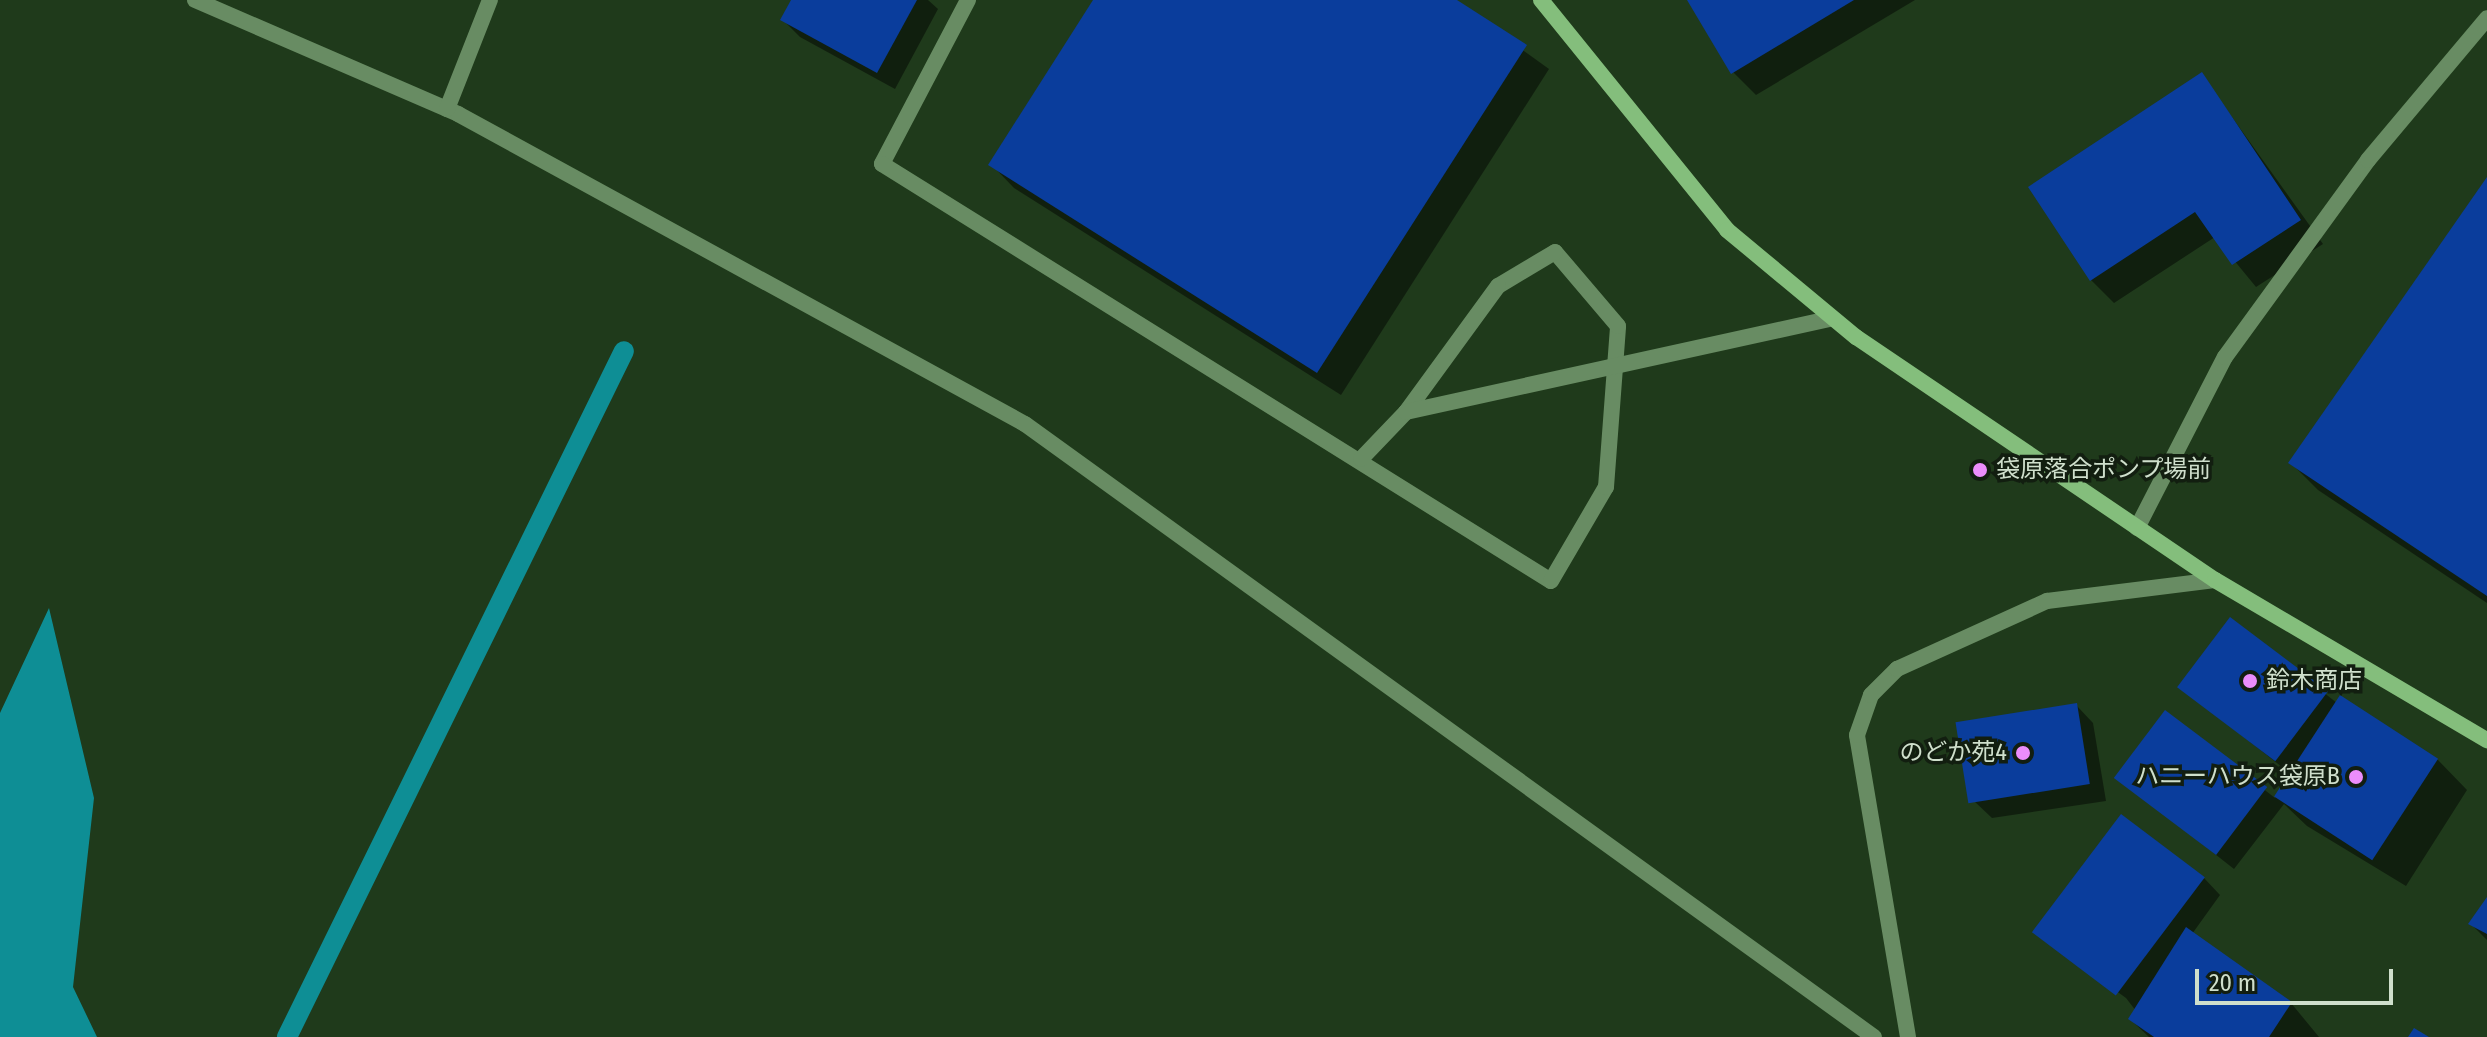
<!DOCTYPE html>
<meta charset="utf-8">
<style>
body{margin:0}
#map{position:relative;width:2487px;height:1037px;overflow:hidden;background:#1f3a1b;font-family:"Fira Sans Condensed","Noto Sans JP",sans-serif}
div>[style]{position:absolute}
[style*='--x']{left:calc(var(--x)*1px);top:calc(var(--y)*1px);width:calc(var(--w)*1px);rotate:calc(var(--a)*1deg)}
.water>*{inset:0;background:#0e8e95}
.shadow>*{inset:0;background:#0007}
.stream>*{height:20px;margin:-10px;padding:0 10px;transform-origin:10px;border-radius:10px;background:#0e8e95}
.building>*{inset:0;background:#0a3d9c;transform-origin:0 0}
.lane>*{height:16px;margin:-8px;padding:0 8px;transform-origin:8px;border-radius:8px;background:#688c63}
.street>*{height:16px;margin:-8px;padding:0 8px;transform-origin:8px;border-radius:8px;background:#688c63}
.secondary>*{height:16px;margin:-8px;padding:0 8px;transform-origin:8px;border-radius:8px;background:#84be7c}
.dots>*{width:22px;height:22px;translate:-50% -50%;box-sizing:border-box;border:4px solid #121e10;border-radius:50%}
span{translate:-50% -50%;white-space:nowrap;text-align:center;line-height:1.15;-webkit-text-stroke:7px #121e10;paint-order:stroke}
.poi-label{font-size:24px;color:#cfdfcc}
.left{translate:0 -50%;text-align:left}
.right{translate:-100% -50%;text-align:right}
.scale{position:absolute;left:2195px;top:969px;width:198px;height:36px;box-sizing:border-box;border:4px solid #cfdfcc;border-top:0;padding-left:10px;font-size:24px;line-height:28px;white-space:nowrap;color:#cfdfcc;-webkit-text-stroke:6px #121e10;paint-order:stroke}
</style>
<div id="map">
<div class="water">
<i style="clip-path:polygon(49px 608px,94px 798px,73px 987px,97px 1037px,0 1037px,0 713px)"></i>
</div>
<div class="shadow">
<i style="clip-path:polygon(793px 0,928px 0,938px 9px,895px 89px,800px 37px,783px 20px)"></i>
<i style="clip-path:polygon(1096px 0,1453px 0,1549px 69px,1341px 395px,1014px 188px,991px 164px)"></i>
<i style="clip-path:polygon(1689px 0,1915px 0,1756px 95px,1733px 72px)"></i>
<i style="clip-path:polygon(2201px 74px,2323px 244px,2256px 287px,2215px 237px,2114px 303px,2091px 280px)"></i>
<i style="clip-path:polygon(2487px 180px,2487px 603px,2318px 490px,2291px 463px)"></i>
<i style="clip-path:polygon(2231px 620px,2337px 703px,2437px 759px,2467px 790px,2406px 886px,2307px 826px,2284px 804px,2234px 869px,2117px 777px,2165px 712px,2275px 798px,2291px 774px,2181px 688px)"></i>
<i style="clip-path:polygon(2076px 705px,2093px 723px,2106px 801px,1992px 818px,1974px 801px)"></i>
<i style="clip-path:polygon(2204px 878px,2220px 895px,2192px 934px,2291px 1003px,2319px 1037px,2149px 1037px,2130px 1019px,2136px 1011px,2126px 998px,2036px 933px)"></i>
<i style="clip-path:polygon(2487px 901px,2487px 940px,2471px 924px)"></i>
</div>
<div class="stream">
<i style="--x:287;--y:1037;--w:764;--a:-63.84"></i>
</div>
<div class="building">
<i style="clip-path:polygon(791px 0,917px 0,877px 73px,780px 20px)"></i>
<i style="clip-path:polygon(1093px 0,1457px 0,1527px 45px,1317px 373px,988px 165px)"></i>
<i style="clip-path:polygon(1687px 0,1854px 0,1731px 74px)"></i>
<i style="clip-path:polygon(2202px 72px,2301px 220px,2232px 265px,2195px 212px,2090px 281px,2028px 187px)"></i>
<i style="clip-path:polygon(2487px 177px,2487px 596px,2288px 463px)"></i>
<i style="left:2230px;top:617px;width:123px;height:88px;rotate:37deg"></i>
<i style="left:2340px;top:695px;width:117px;height:121px;rotate:33deg"></i>
<i style="left:2077px;top:703px;width:82px;height:123px;rotate:81deg"></i>
<i style="left:2165px;top:710px;width:128px;height:85px;rotate:37deg"></i>
<i style="left:2121px;top:814px;width:105px;height:148px;rotate:37deg"></i>
<i style="clip-path:polygon(2487px 897px,2487px 934px,2468px 924px)"></i>
<i style="clip-path:polygon(2186px 927px,2292px 1002px,2269px 1037px,2154px 1037px,2128px 1019px)"></i>
<i style="clip-path:polygon(2414px 1028px,2429px 1037px,2408px 1037px)"></i>
</div>
<div class="lane">
<i style="--x:968;--y:0;--w:185;--a:117.7"></i>
<i style="--x:882;--y:164;--w:788;--a:31.94"></i>
<i style="--x:1551;--y:581;--w:109;--a:-59.7"></i>
<i style="--x:1606;--y:487;--w:161;--a:-85.7"></i>
<i style="--x:1618;--y:326;--w:97;--a:-130.4"></i>
<i style="--x:1555;--y:252;--w:66;--a:149.2"></i>
<i style="--x:1498;--y:286;--w:156;--a:126.1"></i>
<i style="--x:1361;--y:459;--w:65;--a:-46.2"></i>
<i style="--x:1406;--y:412;--w:436;--a:-12.4"></i>
</div>
<div class="street">
<i style="--x:195;--y:0;--w:287;--a:23.4"></i>
<i style="--x:458;--y:114;--w:646;--a:28.67"></i>
<i style="--x:1025;--y:424;--w:1047;--a:35.83"></i>
<i style="--x:447;--y:109;--w:117;--a:-68.5"></i>
<i style="--x:2137;--y:528;--w:192;--a:-62.8"></i>
<i style="--x:2225;--y:357;--w:243;--a:-54"></i>
<i style="--x:2368;--y:160;--w:185;--a:-50"></i>
<i style="--x:1908;--y:1037;--w:306;--a:-99.6"></i>
<i style="--x:1857;--y:735;--w:42;--a:-70.7"></i>
<i style="--x:1871;--y:695;--w:37;--a:-45"></i>
<i style="--x:1897;--y:669;--w:165;--a:-24.4"></i>
<i style="--x:2047;--y:601;--w:169;--a:-7.1"></i>
</div>
<div class="secondary">
<i style="--x:1541;--y:0;--w:296;--a:51"></i>
<i style="--x:1727;--y:230;--w:168;--a:39.7"></i>
<i style="--x:1856;--y:337;--w:434;--a:34.1"></i>
<i style="--x:2215;--y:580;--w:316;--a:30.5"></i>
</div>
<div class="dots">
<i style="left:1980px;top:470px;background:#eb8dfb"></i>
<i style="left:2250px;top:681px;background:#eb8dfb"></i>
<i style="left:2023px;top:753px;background:#eb8dfb"></i>
<i style="left:2356px;top:777px;background:#eb8dfb"></i>
</div>
<div class="poi-label">
<span class="left" style="left:1996px;top:470px">袋原落合ポンプ場前</span>
<span class="left" style="left:2266px;top:681px">鈴木商店</span>
<span class="right" style="left:2007px;top:753px">のどか苑4</span>
<span class="right" style="left:2340px;top:777px">ハニーハウス袋原B</span>
</div>
<div class="scale">20 m</div>
</div>
